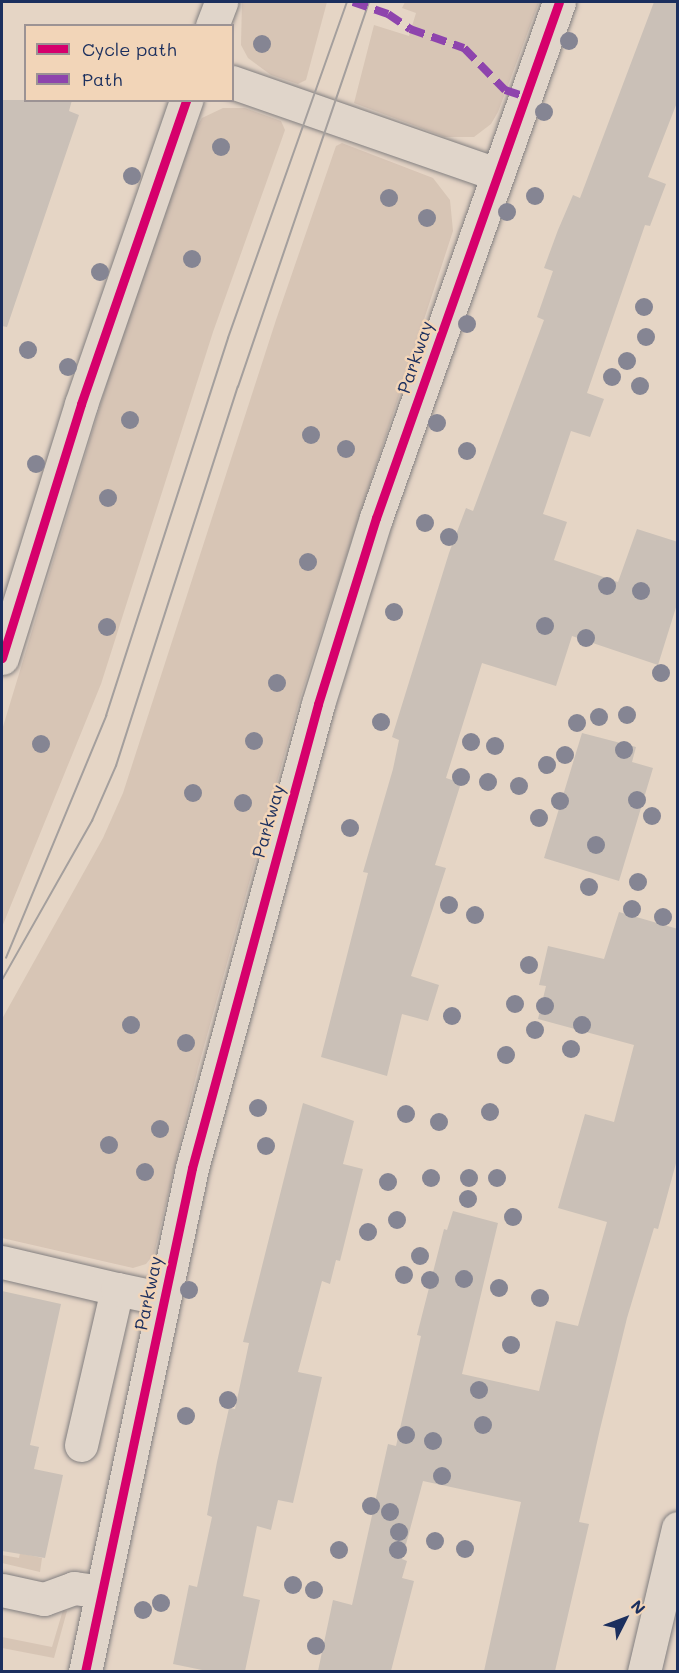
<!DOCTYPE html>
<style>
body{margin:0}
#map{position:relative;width:679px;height:1673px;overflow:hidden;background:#e5d5c5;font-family:Mali,sans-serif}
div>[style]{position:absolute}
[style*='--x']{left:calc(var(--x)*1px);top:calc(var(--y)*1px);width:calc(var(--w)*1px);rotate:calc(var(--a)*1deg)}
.green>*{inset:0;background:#d7c5b5}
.building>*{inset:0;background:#cac0b7}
.roads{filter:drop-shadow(0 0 2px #827f80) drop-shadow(0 0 2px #827f80)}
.minor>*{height:33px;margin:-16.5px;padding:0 16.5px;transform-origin:16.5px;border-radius:16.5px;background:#e0d5ca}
.tram>*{height:1.5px;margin:-0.75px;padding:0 0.75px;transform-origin:0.75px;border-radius:0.75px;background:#a49f9d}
.quiet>*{height:8px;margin-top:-4px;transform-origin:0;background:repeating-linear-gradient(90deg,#8e44ad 0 15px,transparent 0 23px)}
.cycleway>*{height:9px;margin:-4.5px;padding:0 4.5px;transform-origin:4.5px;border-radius:4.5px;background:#d6006c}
.trees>*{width:18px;height:18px;margin:-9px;border-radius:50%;background:#858593}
span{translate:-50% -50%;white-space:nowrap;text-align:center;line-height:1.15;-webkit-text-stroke:5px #f2d5b8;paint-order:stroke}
.street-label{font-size:18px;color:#1b2f5e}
.frame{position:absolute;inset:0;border:3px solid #1b2f5e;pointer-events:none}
.legend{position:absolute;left:24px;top:24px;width:210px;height:78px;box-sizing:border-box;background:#f2d5b8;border:2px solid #9c9394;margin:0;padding:8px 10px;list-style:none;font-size:18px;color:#1b2f5e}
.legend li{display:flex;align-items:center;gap:12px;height:30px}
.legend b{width:30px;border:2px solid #9c9394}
.north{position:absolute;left:595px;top:1589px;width:60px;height:60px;-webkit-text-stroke:4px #f2d5b8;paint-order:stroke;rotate:48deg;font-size:16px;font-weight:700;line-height:24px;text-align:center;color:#1b2f5e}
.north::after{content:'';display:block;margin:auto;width:21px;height:27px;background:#1b2f5e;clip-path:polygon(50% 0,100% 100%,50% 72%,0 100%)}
</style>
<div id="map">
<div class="green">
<i style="clip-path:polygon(242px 2px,327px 2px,306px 80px,298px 84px,271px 75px,248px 58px,241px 45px)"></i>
<i style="clip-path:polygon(405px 2px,539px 2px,498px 112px,491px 124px,474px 137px,445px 137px,354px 103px,374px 25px,409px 36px,416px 13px,402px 8px)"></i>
<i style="clip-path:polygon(223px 108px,245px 108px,281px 121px,285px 130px,213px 332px,101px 684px,2px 927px,2px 730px,114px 360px,193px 133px,202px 118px)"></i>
<i style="clip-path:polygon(342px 143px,433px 178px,450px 200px,453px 231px,301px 695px,198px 1068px,154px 1254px,146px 1264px,133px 1268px,2px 1238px,2px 1019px,103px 838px,123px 793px,276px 320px,336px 146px)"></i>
<i style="clip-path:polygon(20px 1553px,42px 1558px,40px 1572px,2px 1563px,2px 1555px,19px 1558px)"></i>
<i style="clip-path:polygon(63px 1610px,67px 1611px,54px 1658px,2px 1648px,2px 1637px,52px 1647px)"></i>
</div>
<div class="building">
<i style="clip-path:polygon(654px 2px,678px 2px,678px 100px,648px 177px,666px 184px,650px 226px,645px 225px,587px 393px,604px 399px,590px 437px,571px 431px,543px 514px,567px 522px,554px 560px,618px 582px,637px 529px,678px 542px,678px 601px,658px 665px,572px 636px,556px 686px,482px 663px,446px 778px,461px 783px,435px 865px,446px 868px,411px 976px,439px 985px,428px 1021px,402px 1014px,387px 1076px,321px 1057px,368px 873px,363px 872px,393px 769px,399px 740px,392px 737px,449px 553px,466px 508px,473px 511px,544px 320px,537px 317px,553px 271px,544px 268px,558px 230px,573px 195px,580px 198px)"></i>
<i style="clip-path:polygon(2px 100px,72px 100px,69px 111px,79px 115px,7px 327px,2px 326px)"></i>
<i style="clip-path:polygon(582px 733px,636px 747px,632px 762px,653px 768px,619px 881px,544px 858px)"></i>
<i style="clip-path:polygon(619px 912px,678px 929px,678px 1156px,658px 1229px,654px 1228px,627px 1318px,600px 1429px,579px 1522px,589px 1524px,555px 1671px,484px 1671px,521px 1502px,423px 1481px,402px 1559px,407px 1561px,402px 1578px,414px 1581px,391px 1671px,318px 1671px,333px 1600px,352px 1605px,388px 1444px,396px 1446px,421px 1336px,417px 1335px,444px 1229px,447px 1230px,453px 1211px,498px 1223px,462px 1374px,539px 1391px,556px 1321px,578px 1326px,607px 1222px,558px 1208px,585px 1114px,614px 1122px,634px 1045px,538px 1019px,546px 986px,539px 985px,548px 946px,604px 959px)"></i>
<i style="clip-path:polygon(303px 1103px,354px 1121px,343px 1164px,363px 1169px,340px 1261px,336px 1260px,330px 1284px,322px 1281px,298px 1372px,322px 1377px,293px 1503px,278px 1500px,271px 1530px,257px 1526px,243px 1596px,260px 1600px,245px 1671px,207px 1671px,173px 1664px,189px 1585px,197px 1587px,212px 1517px,207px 1515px,217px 1462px,229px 1408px,235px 1409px,249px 1343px,243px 1342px)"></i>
<i style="clip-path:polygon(2px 1291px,61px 1304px,30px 1445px,39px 1447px,34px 1469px,63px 1475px,45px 1558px,2px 1551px)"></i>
</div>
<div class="roads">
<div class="minor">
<i style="--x:212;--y:26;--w:26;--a:-69"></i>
<i style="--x:232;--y:82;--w:280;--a:19.2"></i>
<i style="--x:2;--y:658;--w:266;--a:-72.7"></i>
<i style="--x:81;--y:404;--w:322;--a:-70.9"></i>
<i style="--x:2;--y:1262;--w:118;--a:13.2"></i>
<i style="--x:81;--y:1445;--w:160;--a:-77"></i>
<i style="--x:117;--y:1289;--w:48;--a:12"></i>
<i style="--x:2;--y:1590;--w:43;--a:12.1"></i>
<i style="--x:44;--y:1599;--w:32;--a:-20"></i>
<i style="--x:74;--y:1588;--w:28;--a:8"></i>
<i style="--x:85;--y:1672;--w:515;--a:-78.01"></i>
<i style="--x:192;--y:1168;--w:481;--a:-74.8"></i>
<i style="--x:318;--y:704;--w:195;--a:-72.7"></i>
<i style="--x:376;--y:518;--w:547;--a:-70.47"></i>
<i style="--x:644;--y:1672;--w:148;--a:-76.7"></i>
</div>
</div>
<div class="tram">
<i style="--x:6;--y:958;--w:262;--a:-67.5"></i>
<i style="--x:106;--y:716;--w:397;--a:-72.1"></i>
<i style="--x:228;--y:338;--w:356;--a:-70.5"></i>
<i style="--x:2;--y:980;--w:183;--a:-60.5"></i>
<i style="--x:92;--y:821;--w:60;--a:-66.4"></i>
<i style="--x:116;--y:766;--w:398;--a:-72.2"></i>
<i style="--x:238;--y:387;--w:407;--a:-71.2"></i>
</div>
<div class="quiet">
<i style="--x:353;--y:2;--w:37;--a:19"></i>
<i style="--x:388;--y:14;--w:27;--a:34"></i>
<i style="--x:410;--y:29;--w:57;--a:19.4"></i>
<i style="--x:464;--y:48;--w:59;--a:45.7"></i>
<i style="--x:505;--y:90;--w:20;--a:18"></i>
</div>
<div class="cycleway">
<i style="--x:2;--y:658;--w:266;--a:-72.7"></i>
<i style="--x:81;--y:404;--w:322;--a:-70.9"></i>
<i style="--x:85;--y:1672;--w:515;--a:-78.01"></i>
<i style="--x:192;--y:1168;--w:481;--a:-74.8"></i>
<i style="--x:318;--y:704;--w:195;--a:-72.7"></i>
<i style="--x:376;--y:518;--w:547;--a:-70.47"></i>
</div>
<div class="trees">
<i style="left:569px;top:41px"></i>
<i style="left:262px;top:44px"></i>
<i style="left:544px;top:112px"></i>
<i style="left:221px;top:147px"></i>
<i style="left:132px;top:176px"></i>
<i style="left:535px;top:196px"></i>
<i style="left:389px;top:198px"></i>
<i style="left:507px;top:212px"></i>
<i style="left:427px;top:218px"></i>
<i style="left:192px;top:259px"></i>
<i style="left:100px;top:272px"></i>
<i style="left:644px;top:307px"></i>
<i style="left:467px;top:324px"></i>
<i style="left:646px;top:337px"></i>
<i style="left:28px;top:350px"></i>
<i style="left:627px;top:361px"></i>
<i style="left:68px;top:367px"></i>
<i style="left:612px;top:377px"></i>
<i style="left:640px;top:386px"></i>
<i style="left:130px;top:420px"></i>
<i style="left:437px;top:423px"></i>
<i style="left:311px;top:435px"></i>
<i style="left:346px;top:449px"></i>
<i style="left:467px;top:451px"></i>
<i style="left:36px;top:464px"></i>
<i style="left:108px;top:498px"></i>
<i style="left:425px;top:523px"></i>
<i style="left:449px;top:537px"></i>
<i style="left:308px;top:562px"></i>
<i style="left:607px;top:586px"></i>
<i style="left:641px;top:591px"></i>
<i style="left:394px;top:612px"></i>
<i style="left:545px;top:626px"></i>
<i style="left:107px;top:627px"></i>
<i style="left:586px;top:638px"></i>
<i style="left:661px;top:673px"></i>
<i style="left:277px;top:683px"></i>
<i style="left:627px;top:715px"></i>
<i style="left:599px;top:717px"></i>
<i style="left:381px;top:722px"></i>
<i style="left:577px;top:723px"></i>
<i style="left:254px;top:741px"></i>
<i style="left:471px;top:742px"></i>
<i style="left:41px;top:744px"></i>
<i style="left:495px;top:746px"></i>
<i style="left:624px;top:750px"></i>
<i style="left:565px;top:755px"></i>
<i style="left:547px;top:765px"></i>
<i style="left:461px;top:777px"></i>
<i style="left:488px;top:782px"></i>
<i style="left:519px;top:786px"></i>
<i style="left:193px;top:793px"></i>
<i style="left:637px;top:800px"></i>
<i style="left:560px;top:801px"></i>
<i style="left:243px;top:803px"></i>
<i style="left:652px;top:816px"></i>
<i style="left:539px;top:818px"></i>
<i style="left:350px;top:828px"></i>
<i style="left:596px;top:845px"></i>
<i style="left:638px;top:882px"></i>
<i style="left:589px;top:887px"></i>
<i style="left:449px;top:905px"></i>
<i style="left:632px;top:909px"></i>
<i style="left:475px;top:915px"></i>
<i style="left:663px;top:917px"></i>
<i style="left:529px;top:965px"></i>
<i style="left:515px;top:1004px"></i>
<i style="left:545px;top:1006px"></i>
<i style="left:452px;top:1016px"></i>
<i style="left:131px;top:1025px"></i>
<i style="left:582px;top:1025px"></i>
<i style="left:535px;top:1030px"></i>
<i style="left:186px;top:1043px"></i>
<i style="left:571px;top:1049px"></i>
<i style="left:506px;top:1055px"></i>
<i style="left:258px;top:1108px"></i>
<i style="left:490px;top:1112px"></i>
<i style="left:406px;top:1114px"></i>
<i style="left:439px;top:1122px"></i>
<i style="left:160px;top:1129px"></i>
<i style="left:109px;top:1145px"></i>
<i style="left:266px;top:1146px"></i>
<i style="left:145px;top:1172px"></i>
<i style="left:431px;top:1178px"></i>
<i style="left:469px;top:1178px"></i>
<i style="left:497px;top:1178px"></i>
<i style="left:388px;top:1182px"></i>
<i style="left:468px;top:1199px"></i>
<i style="left:513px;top:1217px"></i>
<i style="left:397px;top:1220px"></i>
<i style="left:368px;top:1232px"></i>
<i style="left:420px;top:1256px"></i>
<i style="left:404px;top:1275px"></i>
<i style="left:464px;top:1279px"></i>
<i style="left:430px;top:1280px"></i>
<i style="left:499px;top:1288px"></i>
<i style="left:189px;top:1290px"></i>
<i style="left:540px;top:1298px"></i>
<i style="left:511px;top:1345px"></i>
<i style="left:479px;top:1390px"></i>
<i style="left:228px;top:1400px"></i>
<i style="left:186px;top:1416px"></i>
<i style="left:483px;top:1425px"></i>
<i style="left:406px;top:1435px"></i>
<i style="left:433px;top:1441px"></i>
<i style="left:442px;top:1476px"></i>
<i style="left:371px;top:1506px"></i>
<i style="left:390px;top:1512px"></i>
<i style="left:399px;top:1532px"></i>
<i style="left:435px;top:1541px"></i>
<i style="left:465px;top:1549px"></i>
<i style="left:339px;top:1550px"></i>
<i style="left:398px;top:1550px"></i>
<i style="left:293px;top:1585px"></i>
<i style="left:314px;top:1590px"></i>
<i style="left:161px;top:1603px"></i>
<i style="left:143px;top:1610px"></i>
<i style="left:316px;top:1646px"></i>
</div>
<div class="street-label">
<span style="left:415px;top:357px;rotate:-71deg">Parkway</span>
<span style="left:268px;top:821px;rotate:-74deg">Parkway</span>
<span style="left:148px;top:1293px;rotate:-78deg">Parkway</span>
</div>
<div class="frame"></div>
<ul class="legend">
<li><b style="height:8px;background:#d6006c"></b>Cycle path</li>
<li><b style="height:8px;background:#8e44ad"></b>Path</li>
</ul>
<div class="north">N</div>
</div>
